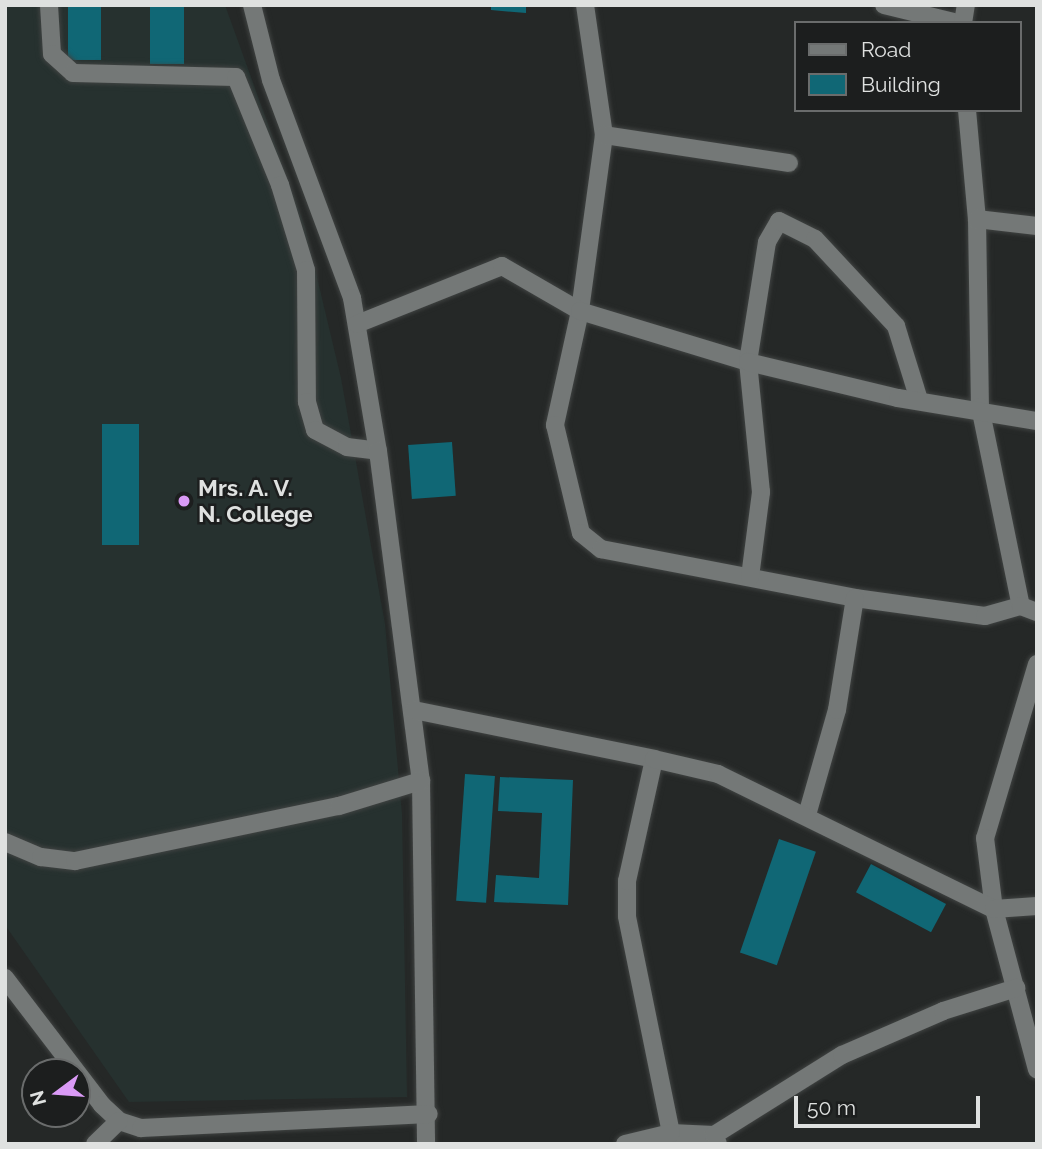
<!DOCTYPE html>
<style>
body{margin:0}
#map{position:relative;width:1042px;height:1149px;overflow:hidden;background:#252827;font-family:Raleway,sans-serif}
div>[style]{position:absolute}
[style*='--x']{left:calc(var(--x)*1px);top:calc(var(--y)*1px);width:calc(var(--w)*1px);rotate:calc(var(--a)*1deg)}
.built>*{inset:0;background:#26312f}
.building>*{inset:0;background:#106775;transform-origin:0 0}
.roads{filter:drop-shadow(0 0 2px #404342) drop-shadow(0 0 2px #404342)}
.minor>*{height:18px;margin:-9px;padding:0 9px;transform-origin:9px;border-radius:9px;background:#747877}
.dots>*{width:19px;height:19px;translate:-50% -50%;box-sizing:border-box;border:4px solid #1c1e1e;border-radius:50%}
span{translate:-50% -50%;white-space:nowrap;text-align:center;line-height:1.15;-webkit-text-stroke:5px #1c1e1e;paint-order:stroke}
.poi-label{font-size:23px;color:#dfe1e0;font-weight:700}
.left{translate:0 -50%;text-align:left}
.frame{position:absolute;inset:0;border:7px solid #dfe1e0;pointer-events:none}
.legend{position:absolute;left:794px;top:21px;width:228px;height:91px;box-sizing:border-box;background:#1c1e1e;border:2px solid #6a6c6c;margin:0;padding:9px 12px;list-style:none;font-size:21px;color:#dfe1e0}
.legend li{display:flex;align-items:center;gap:14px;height:35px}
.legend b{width:35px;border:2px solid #6a6c6c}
.north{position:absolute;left:21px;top:1058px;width:70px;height:70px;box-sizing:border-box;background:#1c1e1e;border:2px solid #6a6c6c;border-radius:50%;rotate:254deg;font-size:19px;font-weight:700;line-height:28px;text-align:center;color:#dfe1e0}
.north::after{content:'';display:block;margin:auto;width:24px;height:32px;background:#da9af6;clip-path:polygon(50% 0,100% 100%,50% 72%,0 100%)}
.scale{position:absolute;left:794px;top:1096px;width:186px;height:32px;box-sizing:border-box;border:4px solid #dfe1e0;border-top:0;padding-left:9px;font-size:21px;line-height:24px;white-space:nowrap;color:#dfe1e0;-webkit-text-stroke:5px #1c1e1e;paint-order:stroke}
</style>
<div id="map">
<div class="built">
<i style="clip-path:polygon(5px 5px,225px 5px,305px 227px,341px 378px,385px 624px,402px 814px,407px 1097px,129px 1102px,5px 925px)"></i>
</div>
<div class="building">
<i style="left:68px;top:5px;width:33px;height:55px"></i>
<i style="left:150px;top:5px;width:34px;height:59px"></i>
<i style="clip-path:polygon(491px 5px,526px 5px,526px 13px,491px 10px)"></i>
<i style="left:102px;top:424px;width:37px;height:121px"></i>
<i style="left:452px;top:442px;width:54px;height:44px;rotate:86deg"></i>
<i style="left:465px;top:774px;width:30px;height:127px;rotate:4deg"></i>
<i style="clip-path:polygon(500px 777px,573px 780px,568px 905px,494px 902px,496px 875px,539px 878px,542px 813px,498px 811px)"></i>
<i style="left:779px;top:839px;width:39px;height:120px;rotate:19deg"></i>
<i style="left:871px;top:864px;width:85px;height:32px;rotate:28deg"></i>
</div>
<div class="roads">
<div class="minor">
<i style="--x:49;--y:5;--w:49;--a:86.5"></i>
<i style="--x:52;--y:54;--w:28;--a:42"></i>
<i style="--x:73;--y:73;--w:163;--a:1.4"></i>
<i style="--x:236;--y:77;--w:117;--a:67.8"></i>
<i style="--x:280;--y:185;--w:89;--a:73"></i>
<i style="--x:306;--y:270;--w:132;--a:89.6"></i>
<i style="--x:307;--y:402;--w:29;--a:74"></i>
<i style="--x:315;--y:430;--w:36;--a:28"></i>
<i style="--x:347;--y:447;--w:31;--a:7"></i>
<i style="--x:252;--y:5;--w:77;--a:75.8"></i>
<i style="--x:271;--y:80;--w:233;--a:69.6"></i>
<i style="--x:352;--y:298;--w:155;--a:80.4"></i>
<i style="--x:378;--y:451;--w:333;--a:82.6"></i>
<i style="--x:421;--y:781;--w:363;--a:89.2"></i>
<i style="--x:585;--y:5;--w:131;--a:81.7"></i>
<i style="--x:604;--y:135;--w:178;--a:97.8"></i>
<i style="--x:580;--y:311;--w:117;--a:102.4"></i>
<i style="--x:555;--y:425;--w:111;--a:76.5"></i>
<i style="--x:581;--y:533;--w:26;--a:39"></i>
<i style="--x:601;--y:549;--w:259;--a:10.9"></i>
<i style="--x:855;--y:598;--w:131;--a:7.9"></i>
<i style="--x:985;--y:616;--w:37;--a:-16"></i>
<i style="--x:884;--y:5;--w:76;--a:13.7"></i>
<i style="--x:963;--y:23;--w:18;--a:-81"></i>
<i style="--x:967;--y:110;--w:109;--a:84.8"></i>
<i style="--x:977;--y:219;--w:188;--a:89.1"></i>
<i style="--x:980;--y:407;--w:203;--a:78.4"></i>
<i style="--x:1021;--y:606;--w:17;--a:21"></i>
<i style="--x:604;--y:135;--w:187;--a:8.6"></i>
<i style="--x:977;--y:219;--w:60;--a:6.7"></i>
<i style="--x:357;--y:324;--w:156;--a:-21.8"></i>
<i style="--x:502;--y:266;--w:90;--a:30"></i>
<i style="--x:580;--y:311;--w:176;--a:16.9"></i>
<i style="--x:748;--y:362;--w:121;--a:-81"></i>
<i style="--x:767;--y:242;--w:24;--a:-60"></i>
<i style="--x:779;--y:221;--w:40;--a:26.6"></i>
<i style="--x:815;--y:239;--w:119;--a:47"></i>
<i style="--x:896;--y:326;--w:77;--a:72.7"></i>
<i style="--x:750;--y:577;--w:86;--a:-82.6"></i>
<i style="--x:761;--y:492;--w:131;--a:-95.7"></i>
<i style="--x:748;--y:362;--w:154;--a:13.5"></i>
<i style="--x:898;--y:398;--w:141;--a:9.4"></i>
<i style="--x:1037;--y:664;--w:182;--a:106.6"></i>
<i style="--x:985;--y:838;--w:72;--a:82.8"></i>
<i style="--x:994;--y:909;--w:166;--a:75"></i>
<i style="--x:414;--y:710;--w:245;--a:11.5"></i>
<i style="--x:807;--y:815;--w:109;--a:-74.1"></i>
<i style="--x:837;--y:710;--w:113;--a:-80.9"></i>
<i style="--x:5;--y:842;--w:39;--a:23"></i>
<i style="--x:41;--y:857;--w:34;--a:7"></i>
<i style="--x:75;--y:861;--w:270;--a:-11.8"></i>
<i style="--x:339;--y:806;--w:86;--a:-17"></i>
<i style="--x:5;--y:978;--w:160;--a:52.6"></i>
<i style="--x:102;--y:1105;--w:23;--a:43"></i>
<i style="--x:119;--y:1121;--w:23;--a:18"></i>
<i style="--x:141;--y:1128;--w:288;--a:-2.8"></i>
<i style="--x:714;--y:1135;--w:43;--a:-177.3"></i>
<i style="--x:671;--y:1133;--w:221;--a:-101.5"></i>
<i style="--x:627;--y:916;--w:35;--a:-90"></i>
<i style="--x:627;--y:881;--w:125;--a:-77.5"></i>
<i style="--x:654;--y:759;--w:66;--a:13.2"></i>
<i style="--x:718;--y:774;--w:307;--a:26.1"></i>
<i style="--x:994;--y:909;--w:43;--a:-4"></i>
<i style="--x:95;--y:1144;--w:33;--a:-44"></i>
<i style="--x:625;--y:1144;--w:47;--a:-13.4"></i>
<i style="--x:718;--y:1144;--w:10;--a:-114"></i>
<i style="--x:714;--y:1135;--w:151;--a:-32"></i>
<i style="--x:842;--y:1055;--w:110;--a:-23.5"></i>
<i style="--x:943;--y:1011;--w:77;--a:-17.5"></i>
</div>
</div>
<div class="dots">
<i style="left:184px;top:501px;background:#da9af6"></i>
</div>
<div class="poi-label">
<span class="left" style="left:198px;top:501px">Mrs. A. V.<br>N. College</span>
</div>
<div class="frame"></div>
<ul class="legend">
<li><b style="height:9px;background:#747877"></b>Road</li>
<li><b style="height:19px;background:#106775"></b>Building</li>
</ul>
<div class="north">N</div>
<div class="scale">50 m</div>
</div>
